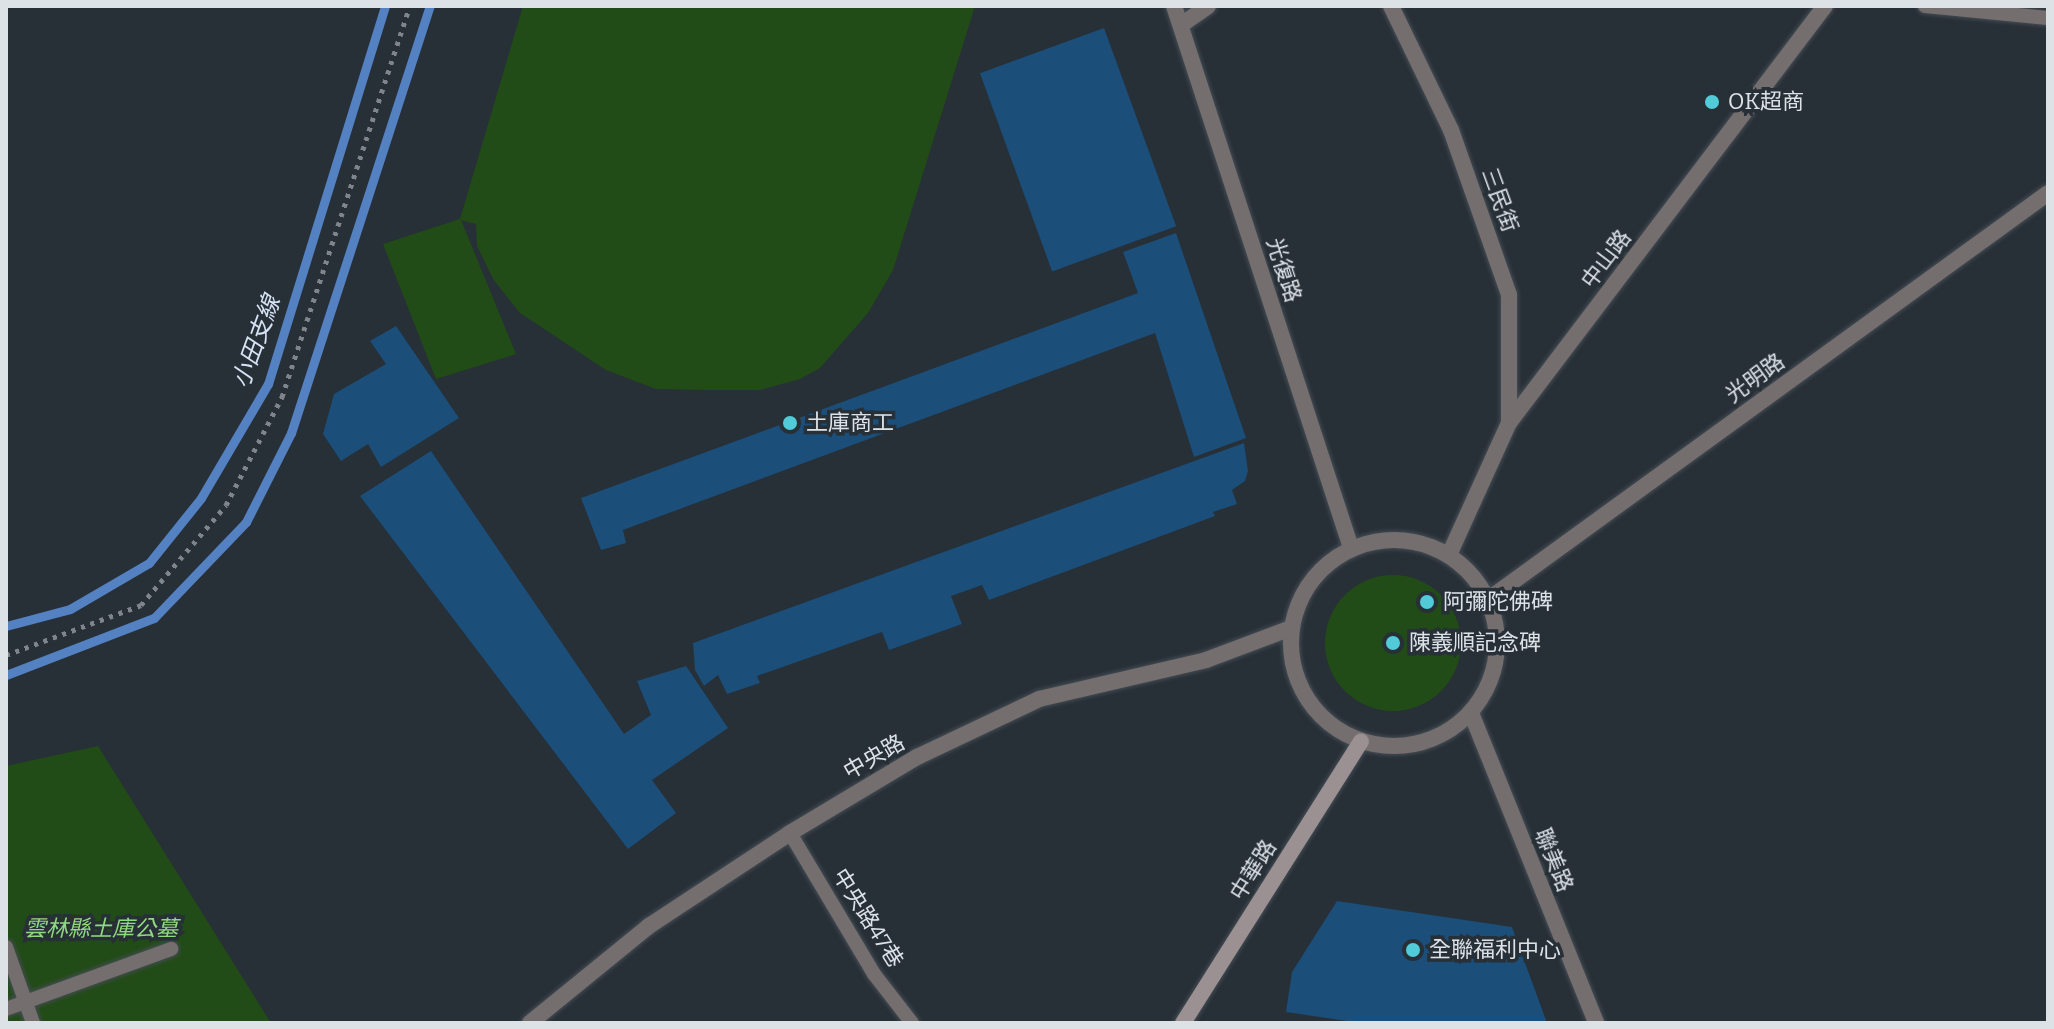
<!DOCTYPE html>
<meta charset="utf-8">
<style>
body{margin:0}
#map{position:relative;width:2054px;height:1029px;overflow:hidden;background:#272f37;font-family:Bitter,"Noto Sans TC",serif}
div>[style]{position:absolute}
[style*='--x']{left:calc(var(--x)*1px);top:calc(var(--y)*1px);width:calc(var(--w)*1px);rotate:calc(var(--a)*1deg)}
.green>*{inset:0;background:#224c17}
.round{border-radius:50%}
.stream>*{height:9px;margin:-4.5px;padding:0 4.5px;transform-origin:4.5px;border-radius:4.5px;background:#5481c2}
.building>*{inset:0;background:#1b4e79;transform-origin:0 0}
.path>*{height:5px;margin-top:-2.5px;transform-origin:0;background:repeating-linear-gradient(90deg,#7e858c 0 4px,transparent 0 10px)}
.roads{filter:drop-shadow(0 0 2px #444c53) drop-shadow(0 0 2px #444c53)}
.service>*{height:14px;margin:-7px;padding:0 7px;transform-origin:7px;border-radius:7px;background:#746e6f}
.minor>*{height:16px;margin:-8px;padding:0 8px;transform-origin:8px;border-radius:8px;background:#746e6f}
.tertiary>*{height:16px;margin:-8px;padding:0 8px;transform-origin:8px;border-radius:8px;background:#746e6f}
.tertiary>.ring{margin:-8px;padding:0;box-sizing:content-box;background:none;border:16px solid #746e6f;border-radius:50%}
.secondary>*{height:16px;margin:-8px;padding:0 8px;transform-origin:8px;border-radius:8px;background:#9b9193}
.dots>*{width:22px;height:22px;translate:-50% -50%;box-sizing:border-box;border:4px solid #272f37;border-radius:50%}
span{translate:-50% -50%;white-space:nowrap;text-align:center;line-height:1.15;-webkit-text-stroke:7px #272f37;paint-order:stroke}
.poi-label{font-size:22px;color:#dde2e7}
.left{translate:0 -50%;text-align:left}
.street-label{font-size:22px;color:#dde2e7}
.park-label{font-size:22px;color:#91d97f;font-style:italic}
.water-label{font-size:24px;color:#d6e3f5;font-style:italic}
.frame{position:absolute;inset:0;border:8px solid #dde2e7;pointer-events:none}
</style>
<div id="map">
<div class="green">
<i style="clip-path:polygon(523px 6px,975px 6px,893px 270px,868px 313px,820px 368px,800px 379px,760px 390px,711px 390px,656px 389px,606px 370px,520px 313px,493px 279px,477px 246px,476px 224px,461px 220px,516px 354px,436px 379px,383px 244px,460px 219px)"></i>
<i class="round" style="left:1325px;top:575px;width:136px;height:136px"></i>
<i style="clip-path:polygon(98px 746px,271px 1023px,6px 1023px,6px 766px)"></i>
</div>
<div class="stream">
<i style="--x:6;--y:626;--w:66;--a:-14.9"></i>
<i style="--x:70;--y:609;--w:91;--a:-30.2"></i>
<i style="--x:149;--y:563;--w:83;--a:-51.3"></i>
<i style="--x:201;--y:498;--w:132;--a:-59.6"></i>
<i style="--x:268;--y:384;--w:396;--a:-72.8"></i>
<i style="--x:6;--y:675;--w:159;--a:-21.1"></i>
<i style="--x:154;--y:618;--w:133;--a:-46.2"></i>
<i style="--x:246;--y:522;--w:100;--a:-63.2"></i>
<i style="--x:291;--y:433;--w:449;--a:-72"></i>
</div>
<div class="building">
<i style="left:1104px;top:28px;width:211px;height:132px;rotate:70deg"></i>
<i style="clip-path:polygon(1176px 233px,1246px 438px,1194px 457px,1155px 333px,623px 530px,626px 543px,601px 550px,581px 498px,1138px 293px,1123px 252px)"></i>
<i style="clip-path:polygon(396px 326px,459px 418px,381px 467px,368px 444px,341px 461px,323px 434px,334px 394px,386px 364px,370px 341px)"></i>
<i style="clip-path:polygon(1244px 443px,1248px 471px,1245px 481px,1232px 490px,1237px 504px,1213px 512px,1215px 516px,989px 600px,982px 585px,951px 596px,962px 624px,889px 650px,882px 632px,757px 676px,760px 683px,727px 694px,718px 675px,704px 686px,695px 670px,693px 643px)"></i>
<i style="clip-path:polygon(431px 451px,624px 734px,651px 715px,637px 681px,686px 666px,728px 728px,652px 780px,676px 813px,628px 849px,360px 496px)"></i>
<i style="clip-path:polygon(1337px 901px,1512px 927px,1547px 1023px,1360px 1023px,1286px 1012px,1292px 972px)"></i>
</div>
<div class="path">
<i style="--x:6;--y:655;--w:144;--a:-20.3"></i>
<i style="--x:141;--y:605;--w:131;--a:-49.6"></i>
<i style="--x:226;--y:505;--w:122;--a:-62.6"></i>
<i style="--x:282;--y:397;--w:411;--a:-71.9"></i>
</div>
<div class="roads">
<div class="service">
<i style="--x:1925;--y:6;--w:124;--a:5.6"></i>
<i style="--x:790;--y:833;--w:164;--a:59.2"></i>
<i style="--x:874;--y:974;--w:62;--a:52.2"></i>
<i style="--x:6;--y:947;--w:81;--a:70.4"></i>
<i style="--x:6;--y:1009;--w:176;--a:-20"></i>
</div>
<div class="minor">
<i style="--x:1391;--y:6;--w:138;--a:64.2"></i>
<i style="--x:1451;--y:130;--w:175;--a:70.6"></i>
<i style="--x:1509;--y:295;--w:128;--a:90"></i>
<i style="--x:1181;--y:25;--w:33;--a:-35"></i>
<i style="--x:1449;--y:555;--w:145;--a:-65.6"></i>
<i style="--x:1509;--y:423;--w:523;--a:-52.85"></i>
<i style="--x:1489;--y:599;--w:691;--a:-35.99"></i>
</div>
<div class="tertiary">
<i style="--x:1174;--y:6;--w:570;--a:71.91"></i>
<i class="ring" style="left:1291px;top:540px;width:190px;height:190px"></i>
<i style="--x:1471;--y:713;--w:334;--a:68"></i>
<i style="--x:530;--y:1023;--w:154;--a:-39.2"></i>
<i style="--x:649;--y:926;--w:169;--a:-33.4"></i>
<i style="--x:790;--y:833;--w:148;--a:-30.9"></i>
<i style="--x:917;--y:757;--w:135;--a:-25.4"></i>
<i style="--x:1039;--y:699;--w:171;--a:-13.1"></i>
<i style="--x:1206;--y:660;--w:91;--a:-20.6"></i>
</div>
<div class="secondary">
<i style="--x:1183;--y:1023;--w:333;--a:-57.7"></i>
</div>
</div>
<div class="dots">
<i style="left:1712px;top:102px;background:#52cbd8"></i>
<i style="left:790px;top:423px;background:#52cbd8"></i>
<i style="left:1427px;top:602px;background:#52cbd8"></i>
<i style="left:1393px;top:643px;background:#52cbd8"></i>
<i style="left:1413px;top:950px;background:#52cbd8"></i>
</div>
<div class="poi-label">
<span class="left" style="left:1728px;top:102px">OK超商</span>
<span class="left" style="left:806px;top:423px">土庫商工</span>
<span class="left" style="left:1443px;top:602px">阿彌陀佛碑</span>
<span class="left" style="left:1409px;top:643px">陳義順記念碑</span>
<span class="left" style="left:1429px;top:950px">全聯福利中心</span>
</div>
<div class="street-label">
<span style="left:1500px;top:200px;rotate:70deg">三民街</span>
<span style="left:1606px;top:259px;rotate:-53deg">中山路</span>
<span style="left:1284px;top:270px;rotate:72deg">光復路</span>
<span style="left:1755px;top:378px;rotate:-36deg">光明路</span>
<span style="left:874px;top:757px;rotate:-30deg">中央路</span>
<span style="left:1554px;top:860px;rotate:68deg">聯美路</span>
<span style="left:1253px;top:870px;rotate:-58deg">中華路</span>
<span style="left:868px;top:918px;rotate:58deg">中央路47巷</span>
</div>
<div class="park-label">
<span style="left:101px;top:929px">雲林縣土庫公墓</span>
</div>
<div class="water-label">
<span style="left:257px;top:342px;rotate:-70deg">小田支線</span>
</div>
<div class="frame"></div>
</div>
